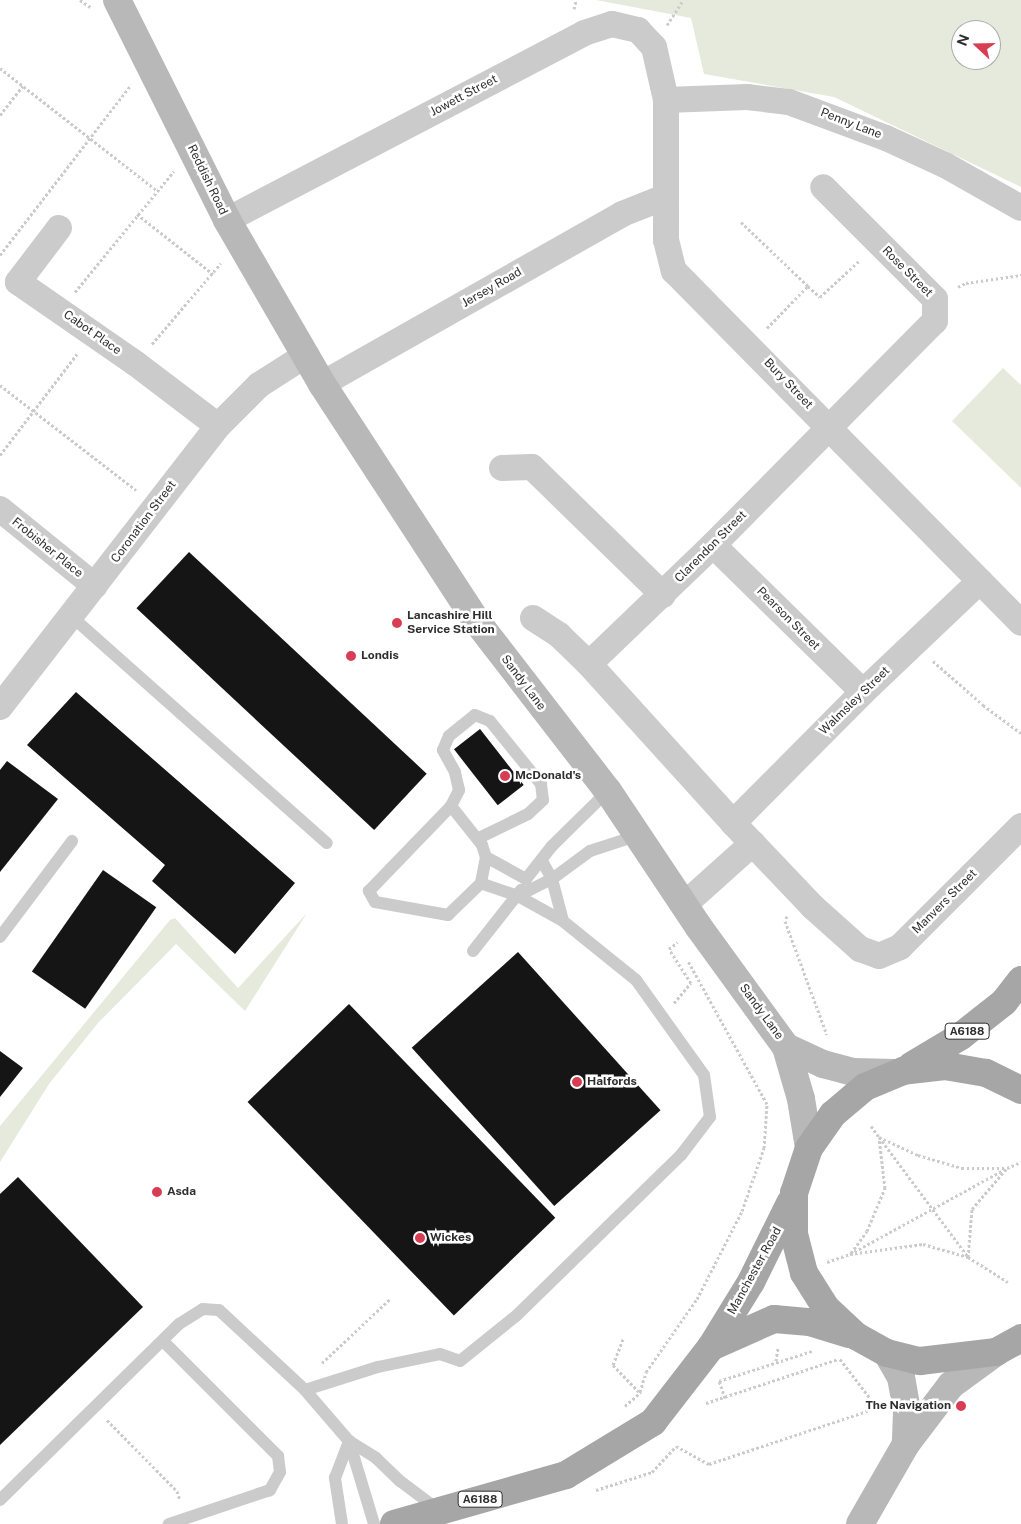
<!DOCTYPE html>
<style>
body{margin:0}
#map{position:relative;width:1021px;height:1524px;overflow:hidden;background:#fff;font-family:"Public Sans",sans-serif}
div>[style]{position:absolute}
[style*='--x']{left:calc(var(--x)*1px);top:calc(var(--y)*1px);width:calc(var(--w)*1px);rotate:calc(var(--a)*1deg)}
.green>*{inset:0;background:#e5eadc}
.building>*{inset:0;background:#151515;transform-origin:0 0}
.path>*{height:3px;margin-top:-1.5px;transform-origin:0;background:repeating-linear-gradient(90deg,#cbcbcb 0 2.5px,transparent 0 5px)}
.lane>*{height:12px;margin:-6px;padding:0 6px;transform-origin:6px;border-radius:6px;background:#cbcbcb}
.street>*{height:26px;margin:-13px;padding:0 13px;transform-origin:13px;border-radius:13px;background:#cbcbcb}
.secondary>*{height:28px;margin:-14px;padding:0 14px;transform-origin:14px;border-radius:14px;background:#b8b8b8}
.primary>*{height:28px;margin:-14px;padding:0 14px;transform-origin:14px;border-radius:14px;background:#a6a6a6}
.dots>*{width:14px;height:14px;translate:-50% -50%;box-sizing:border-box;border:2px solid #fff;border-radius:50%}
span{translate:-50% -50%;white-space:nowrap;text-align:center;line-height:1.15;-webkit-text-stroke:5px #fff;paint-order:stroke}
.shield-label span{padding:1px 4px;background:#fff;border:1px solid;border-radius:4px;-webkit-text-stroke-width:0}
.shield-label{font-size:11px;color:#2e2e2e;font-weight:700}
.street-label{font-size:12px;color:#2e2e2e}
.poi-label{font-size:12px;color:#2e2e2e;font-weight:700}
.left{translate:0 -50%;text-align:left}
.right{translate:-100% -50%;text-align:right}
.north{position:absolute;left:951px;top:20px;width:50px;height:50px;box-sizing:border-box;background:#fff;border:1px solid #ababab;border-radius:50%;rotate:291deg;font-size:14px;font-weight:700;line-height:20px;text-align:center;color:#2e2e2e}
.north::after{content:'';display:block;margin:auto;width:18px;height:22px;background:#d73e54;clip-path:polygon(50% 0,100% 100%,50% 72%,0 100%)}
</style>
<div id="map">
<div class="green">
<i style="clip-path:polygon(evenodd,596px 0,1021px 0,1021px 187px,834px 97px,704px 74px,691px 18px,596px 0,961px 30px,991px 30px,991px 60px,961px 60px,961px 30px)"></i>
<i style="clip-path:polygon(1003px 368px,1021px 385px,1021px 488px,952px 421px)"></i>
<i style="clip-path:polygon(307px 913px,245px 1011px,176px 944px,98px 1023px,49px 1084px,0 1162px,0 1126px,170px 920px,175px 918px,238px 988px)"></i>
</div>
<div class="building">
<i style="left:189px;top:552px;width:325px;height:77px;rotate:43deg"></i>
<i style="clip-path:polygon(76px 692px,295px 883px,235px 954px,152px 881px,165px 865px,27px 745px)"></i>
<i style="left:480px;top:729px;width:71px;height:33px;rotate:52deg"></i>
<i style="clip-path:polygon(7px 761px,58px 799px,0 872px,0 770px)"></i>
<i style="left:103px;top:870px;width:65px;height:124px;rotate:35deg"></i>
<i style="left:518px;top:952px;width:213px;height:143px;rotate:48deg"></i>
<i style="left:349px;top:1004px;width:297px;height:141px;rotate:46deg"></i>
<i style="clip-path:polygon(0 1051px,23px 1068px,0 1097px)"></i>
<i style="clip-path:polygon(18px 1177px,143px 1307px,0 1445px,0 1194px)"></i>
</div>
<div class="path">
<i style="--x:80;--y:0;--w:14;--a:34"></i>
<i style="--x:574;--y:9;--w:9;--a:-77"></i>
<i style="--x:667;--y:25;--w:30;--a:-57"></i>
<i style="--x:0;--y:68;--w:198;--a:38"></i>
<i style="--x:0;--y:115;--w:37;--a:-52"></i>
<i style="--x:137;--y:214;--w:97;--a:38.3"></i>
<i style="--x:741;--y:222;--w:93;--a:43.7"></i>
<i style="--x:0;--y:255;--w:215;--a:-52.4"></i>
<i style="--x:958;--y:287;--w:9;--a:-27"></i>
<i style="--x:966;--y:283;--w:56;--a:-8.3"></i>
<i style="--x:75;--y:292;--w:156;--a:-50.7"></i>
<i style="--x:767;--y:328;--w:59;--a:-45.7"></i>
<i style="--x:808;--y:286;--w:16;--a:43"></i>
<i style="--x:820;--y:297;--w:54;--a:-42.8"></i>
<i style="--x:152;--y:344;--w:106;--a:-49.6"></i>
<i style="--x:0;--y:385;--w:172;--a:37.7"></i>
<i style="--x:0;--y:455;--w:127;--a:-52.7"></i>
<i style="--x:933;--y:661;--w:67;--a:41.3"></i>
<i style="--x:983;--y:705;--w:47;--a:36.4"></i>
<i style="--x:787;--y:916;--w:5;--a:112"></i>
<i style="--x:785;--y:921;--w:121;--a:69.8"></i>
<i style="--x:674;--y:1003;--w:26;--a:-50"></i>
<i style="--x:691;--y:983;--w:40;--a:-122.9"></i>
<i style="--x:669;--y:949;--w:11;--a:-38"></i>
<i style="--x:871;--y:1126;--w:14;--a:54"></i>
<i style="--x:879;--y:1137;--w:43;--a:24.8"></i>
<i style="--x:918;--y:1155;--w:46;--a:16.5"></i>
<i style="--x:962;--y:1168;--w:45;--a:0"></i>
<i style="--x:1007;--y:1168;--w:15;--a:-23"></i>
<i style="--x:879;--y:1137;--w:149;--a:53.4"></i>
<i style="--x:968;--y:1257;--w:47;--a:32"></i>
<i style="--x:851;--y:1253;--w:27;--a:-54"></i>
<i style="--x:867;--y:1231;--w:47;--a:-67.3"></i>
<i style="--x:885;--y:1188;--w:50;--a:-96.8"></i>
<i style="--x:850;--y:1254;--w:74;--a:-7.8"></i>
<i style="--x:923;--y:1244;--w:47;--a:16.1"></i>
<i style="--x:968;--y:1257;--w:48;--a:-85.2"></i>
<i style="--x:972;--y:1209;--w:54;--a:-49.5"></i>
<i style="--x:827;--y:1262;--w:24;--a:-19"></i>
<i style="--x:850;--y:1254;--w:177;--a:-28.7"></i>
<i style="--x:623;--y:1339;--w:28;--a:111"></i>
<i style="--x:613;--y:1365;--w:37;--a:46"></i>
<i style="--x:840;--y:1359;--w:59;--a:52.5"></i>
<i style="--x:776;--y:1361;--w:14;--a:-82"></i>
<i style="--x:322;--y:1363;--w:93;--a:-43.3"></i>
<i style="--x:640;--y:1392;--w:21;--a:-73"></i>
<i style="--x:646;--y:1372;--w:89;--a:-55.1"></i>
<i style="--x:697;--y:1299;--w:99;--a:-62.9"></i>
<i style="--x:742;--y:1211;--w:67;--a:-70.8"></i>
<i style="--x:764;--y:1148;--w:44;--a:-86.1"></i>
<i style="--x:767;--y:1104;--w:163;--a:-118.9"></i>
<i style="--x:725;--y:1398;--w:18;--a:-109"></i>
<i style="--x:719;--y:1381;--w:98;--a:-17.9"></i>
<i style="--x:706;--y:1403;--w:139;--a:-18.4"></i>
<i style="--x:625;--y:1406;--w:21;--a:-41"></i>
<i style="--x:107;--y:1420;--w:100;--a:45.4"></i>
<i style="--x:177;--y:1491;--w:9;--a:72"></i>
<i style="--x:596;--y:1490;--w:59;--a:-17.8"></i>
<i style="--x:652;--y:1472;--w:35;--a:-47"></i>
<i style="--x:676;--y:1446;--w:38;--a:29"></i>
<i style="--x:709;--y:1464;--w:179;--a:-18.5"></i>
</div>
<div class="lane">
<i style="--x:71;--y:616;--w:342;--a:41.6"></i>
<i style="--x:451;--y:806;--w:18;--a:-63"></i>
<i style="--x:459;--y:790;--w:18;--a:-103"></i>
<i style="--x:455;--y:772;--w:25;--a:-119"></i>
<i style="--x:443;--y:750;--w:15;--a:-67"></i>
<i style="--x:449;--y:736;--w:33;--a:-39"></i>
<i style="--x:475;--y:715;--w:16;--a:22"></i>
<i style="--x:490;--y:721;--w:81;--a:51"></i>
<i style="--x:541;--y:784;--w:16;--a:83"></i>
<i style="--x:543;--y:800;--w:21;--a:137"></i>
<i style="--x:528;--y:814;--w:55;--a:153.9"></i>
<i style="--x:486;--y:857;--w:46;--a:28.8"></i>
<i style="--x:526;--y:879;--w:42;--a:-51.8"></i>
<i style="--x:552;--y:846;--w:78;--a:-44.5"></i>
<i style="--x:542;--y:861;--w:21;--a:61"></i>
<i style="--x:552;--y:879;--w:43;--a:75.3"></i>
<i style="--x:518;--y:896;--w:38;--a:-27"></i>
<i style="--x:552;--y:879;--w:47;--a:-36.4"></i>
<i style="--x:590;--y:851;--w:52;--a:-18.1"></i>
<i style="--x:0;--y:937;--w:120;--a:-53.1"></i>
<i style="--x:473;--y:951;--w:78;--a:-51.8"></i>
<i style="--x:163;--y:1341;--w:163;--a:45"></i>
<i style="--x:278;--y:1456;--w:16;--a:83"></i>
<i style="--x:280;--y:1472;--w:21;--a:119"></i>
<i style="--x:270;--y:1490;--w:107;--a:161.4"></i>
<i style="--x:305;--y:1390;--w:77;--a:-17.5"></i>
<i style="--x:378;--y:1367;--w:63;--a:-11.8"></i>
<i style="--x:440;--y:1354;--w:21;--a:19"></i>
<i style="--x:460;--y:1361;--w:72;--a:-38.8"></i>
<i style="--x:516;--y:1316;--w:231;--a:-44.3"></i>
<i style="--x:681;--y:1155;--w:48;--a:-52.7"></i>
<i style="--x:710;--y:1117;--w:42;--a:-98.1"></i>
<i style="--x:704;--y:1075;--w:117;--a:-125.6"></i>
<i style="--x:636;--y:980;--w:94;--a:-141.1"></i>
<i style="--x:563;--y:921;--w:51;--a:-150.9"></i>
<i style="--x:518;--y:896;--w:39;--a:-161"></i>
<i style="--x:481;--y:883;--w:46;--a:135.9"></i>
<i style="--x:448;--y:915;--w:74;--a:-169.9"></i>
<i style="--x:375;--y:902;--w:13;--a:-119"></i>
<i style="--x:369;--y:891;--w:118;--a:-46"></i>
<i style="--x:451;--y:806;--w:50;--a:51.5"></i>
<i style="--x:482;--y:845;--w:13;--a:72"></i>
<i style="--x:486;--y:857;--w:26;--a:101"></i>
<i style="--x:349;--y:1441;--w:87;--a:73.2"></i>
<i style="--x:0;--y:1500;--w:251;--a:-44.5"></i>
<i style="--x:179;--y:1324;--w:28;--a:-32"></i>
<i style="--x:203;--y:1309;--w:16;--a:4"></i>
<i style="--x:219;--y:1310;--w:117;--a:42.9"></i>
<i style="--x:305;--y:1390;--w:67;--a:49.2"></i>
<i style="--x:349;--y:1441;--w:32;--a:32"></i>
<i style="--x:376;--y:1458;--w:33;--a:44"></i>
<i style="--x:400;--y:1481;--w:50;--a:36.9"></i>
<i style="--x:342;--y:1524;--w:47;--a:-98.7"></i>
<i style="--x:335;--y:1478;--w:40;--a:-69"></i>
</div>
<div class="street">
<i style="--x:666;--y:100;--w:81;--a:-2.1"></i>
<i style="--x:747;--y:97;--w:42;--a:6.8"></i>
<i style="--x:789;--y:102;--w:103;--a:20.4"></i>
<i style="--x:886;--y:138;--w:65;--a:24.6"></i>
<i style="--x:945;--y:165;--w:87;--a:29.5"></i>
<i style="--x:227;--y:220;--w:403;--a:-27.6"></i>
<i style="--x:584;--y:33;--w:29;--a:-18"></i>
<i style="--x:612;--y:24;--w:27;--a:13"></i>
<i style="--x:638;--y:30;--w:23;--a:47"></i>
<i style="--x:654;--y:47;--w:54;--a:77.2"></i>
<i style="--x:666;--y:100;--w:140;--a:90"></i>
<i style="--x:666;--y:240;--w:32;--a:76"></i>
<i style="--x:674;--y:271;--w:494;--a:45.4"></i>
<i style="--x:59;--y:228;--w:68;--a:127.2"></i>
<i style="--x:18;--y:282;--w:142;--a:34.7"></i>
<i style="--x:135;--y:363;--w:104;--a:37.2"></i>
<i style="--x:322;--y:384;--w:345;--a:-29.5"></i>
<i style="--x:622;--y:214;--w:46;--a:-21.6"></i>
<i style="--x:502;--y:468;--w:30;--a:-2"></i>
<i style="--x:532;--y:467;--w:183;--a:44.3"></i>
<i style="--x:0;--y:509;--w:122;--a:39"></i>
<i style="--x:713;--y:545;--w:210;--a:44.4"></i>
<i style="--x:533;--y:618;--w:31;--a:33"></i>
<i style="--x:559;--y:635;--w:42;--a:44"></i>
<i style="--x:589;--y:664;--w:215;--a:47.8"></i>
<i style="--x:733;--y:823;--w:116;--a:46.4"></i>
<i style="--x:813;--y:907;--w:63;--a:41.8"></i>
<i style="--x:860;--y:949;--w:20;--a:20"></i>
<i style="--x:879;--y:956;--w:23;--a:-23"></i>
<i style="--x:900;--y:947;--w:171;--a:-45"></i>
<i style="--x:589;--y:664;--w:172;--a:-43.8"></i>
<i style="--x:713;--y:545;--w:315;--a:-45.3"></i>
<i style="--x:935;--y:321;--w:22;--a:-90"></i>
<i style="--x:935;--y:299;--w:158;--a:-135"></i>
<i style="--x:0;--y:707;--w:356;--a:-52.2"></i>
<i style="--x:218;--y:426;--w:58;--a:-45"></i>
<i style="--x:259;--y:385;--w:56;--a:-32.6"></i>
<i style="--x:733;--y:823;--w:185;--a:-45.2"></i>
<i style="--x:863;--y:692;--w:161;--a:-43.5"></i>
<i style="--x:685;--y:904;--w:91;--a:-41.9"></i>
</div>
<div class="secondary">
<i style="--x:117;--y:0;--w:246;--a:63.4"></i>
<i style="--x:227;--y:220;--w:190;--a:59.9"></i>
<i style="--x:322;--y:384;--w:285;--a:56.9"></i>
<i style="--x:478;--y:623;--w:212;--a:52.3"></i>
<i style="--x:608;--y:791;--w:162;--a:56.3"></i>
<i style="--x:698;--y:926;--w:150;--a:54"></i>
<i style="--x:786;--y:1047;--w:54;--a:73.9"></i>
<i style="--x:801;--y:1099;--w:50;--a:80.7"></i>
<i style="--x:786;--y:1047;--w:41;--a:24.7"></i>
<i style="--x:823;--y:1064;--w:31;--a:15"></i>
<i style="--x:853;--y:1072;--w:42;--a:1.4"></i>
<i style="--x:887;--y:1353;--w:28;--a:60"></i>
<i style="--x:901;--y:1377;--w:35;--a:80"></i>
<i style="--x:907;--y:1411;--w:33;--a:92"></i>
<i style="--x:860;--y:1524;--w:92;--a:-60.1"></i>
<i style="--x:906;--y:1444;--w:74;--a:-52.7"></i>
<i style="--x:951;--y:1385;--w:56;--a:-36.3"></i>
</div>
<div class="primary">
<i style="--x:911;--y:1066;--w:58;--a:-31"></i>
<i style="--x:961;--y:1036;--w:55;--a:-38.3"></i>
<i style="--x:1004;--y:1002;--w:28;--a:-52"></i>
<i style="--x:1021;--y:1090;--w:39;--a:-154"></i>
<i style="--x:986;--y:1073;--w:42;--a:-170.3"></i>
<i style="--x:945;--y:1066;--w:42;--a:173.2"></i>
<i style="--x:903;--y:1071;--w:41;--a:157.2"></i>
<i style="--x:865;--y:1087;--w:42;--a:139.8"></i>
<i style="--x:833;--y:1114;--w:42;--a:125.2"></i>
<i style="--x:809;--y:1148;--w:47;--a:108.4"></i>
<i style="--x:794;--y:1193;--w:41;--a:90"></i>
<i style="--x:794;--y:1234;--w:40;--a:75.6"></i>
<i style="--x:804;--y:1273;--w:41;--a:57.8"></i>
<i style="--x:826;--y:1308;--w:41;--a:43"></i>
<i style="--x:856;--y:1336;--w:35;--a:29"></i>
<i style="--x:887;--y:1353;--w:34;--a:14"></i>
<i style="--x:920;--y:1361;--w:77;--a:-6.8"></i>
<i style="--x:996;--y:1352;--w:29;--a:-29"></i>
<i style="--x:711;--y:1347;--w:69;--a:-24"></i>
<i style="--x:774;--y:1319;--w:36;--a:5"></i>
<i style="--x:810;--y:1322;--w:41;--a:17.1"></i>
<i style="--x:394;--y:1524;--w:179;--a:-15.9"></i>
<i style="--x:566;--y:1475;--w:102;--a:-31.3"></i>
<i style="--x:653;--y:1422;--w:95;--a:-52.3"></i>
<i style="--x:711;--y:1347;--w:76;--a:-58.4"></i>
<i style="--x:751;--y:1282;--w:88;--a:-63.7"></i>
</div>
<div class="dots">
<i style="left:397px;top:623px;background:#d73e54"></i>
<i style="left:351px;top:656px;background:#d73e54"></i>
<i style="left:505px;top:776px;background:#d73e54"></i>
<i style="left:577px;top:1082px;background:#d73e54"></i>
<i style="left:157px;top:1192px;background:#d73e54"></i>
<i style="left:420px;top:1238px;background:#d73e54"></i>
<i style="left:961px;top:1406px;background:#d73e54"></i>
</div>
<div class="shield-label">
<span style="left:967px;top:1031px">A6188</span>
<span style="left:480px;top:1499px">A6188</span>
</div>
<div class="street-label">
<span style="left:464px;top:96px;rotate:-28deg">Jowett Street</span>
<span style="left:851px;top:124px;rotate:21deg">Penny Lane</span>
<span style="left:207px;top:180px;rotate:64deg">Reddish Road</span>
<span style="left:907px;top:272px;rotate:45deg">Rose Street</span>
<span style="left:492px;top:288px;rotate:-30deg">Jersey Road</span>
<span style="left:92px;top:333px;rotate:35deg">Cabot Place</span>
<span style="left:788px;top:384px;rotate:46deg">Bury Street</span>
<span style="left:144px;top:522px;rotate:-53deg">Coronation Street</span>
<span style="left:711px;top:547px;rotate:-45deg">Clarendon Street</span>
<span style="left:47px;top:548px;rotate:39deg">Frobisher Place</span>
<span style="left:788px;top:619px;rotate:45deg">Pearson Street</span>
<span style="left:523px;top:683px;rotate:53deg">Sandy Lane</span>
<span style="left:855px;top:701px;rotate:-44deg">Walmsley Street</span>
<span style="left:945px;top:902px;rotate:-45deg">Manvers Street</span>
<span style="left:761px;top:1012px;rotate:54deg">Sandy Lane</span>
<span style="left:755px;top:1271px;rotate:-61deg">Manchester Road</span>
</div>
<div class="poi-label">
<span class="left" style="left:407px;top:623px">Lancashire Hill<br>Service Station</span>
<span class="left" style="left:361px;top:656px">Londis</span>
<span class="left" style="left:515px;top:776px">McDonald's</span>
<span class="left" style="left:587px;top:1082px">Halfords</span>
<span class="left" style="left:167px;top:1192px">Asda</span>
<span class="left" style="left:430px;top:1238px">Wickes</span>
<span class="right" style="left:951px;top:1406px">The Navigation</span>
</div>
<div class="north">N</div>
</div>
